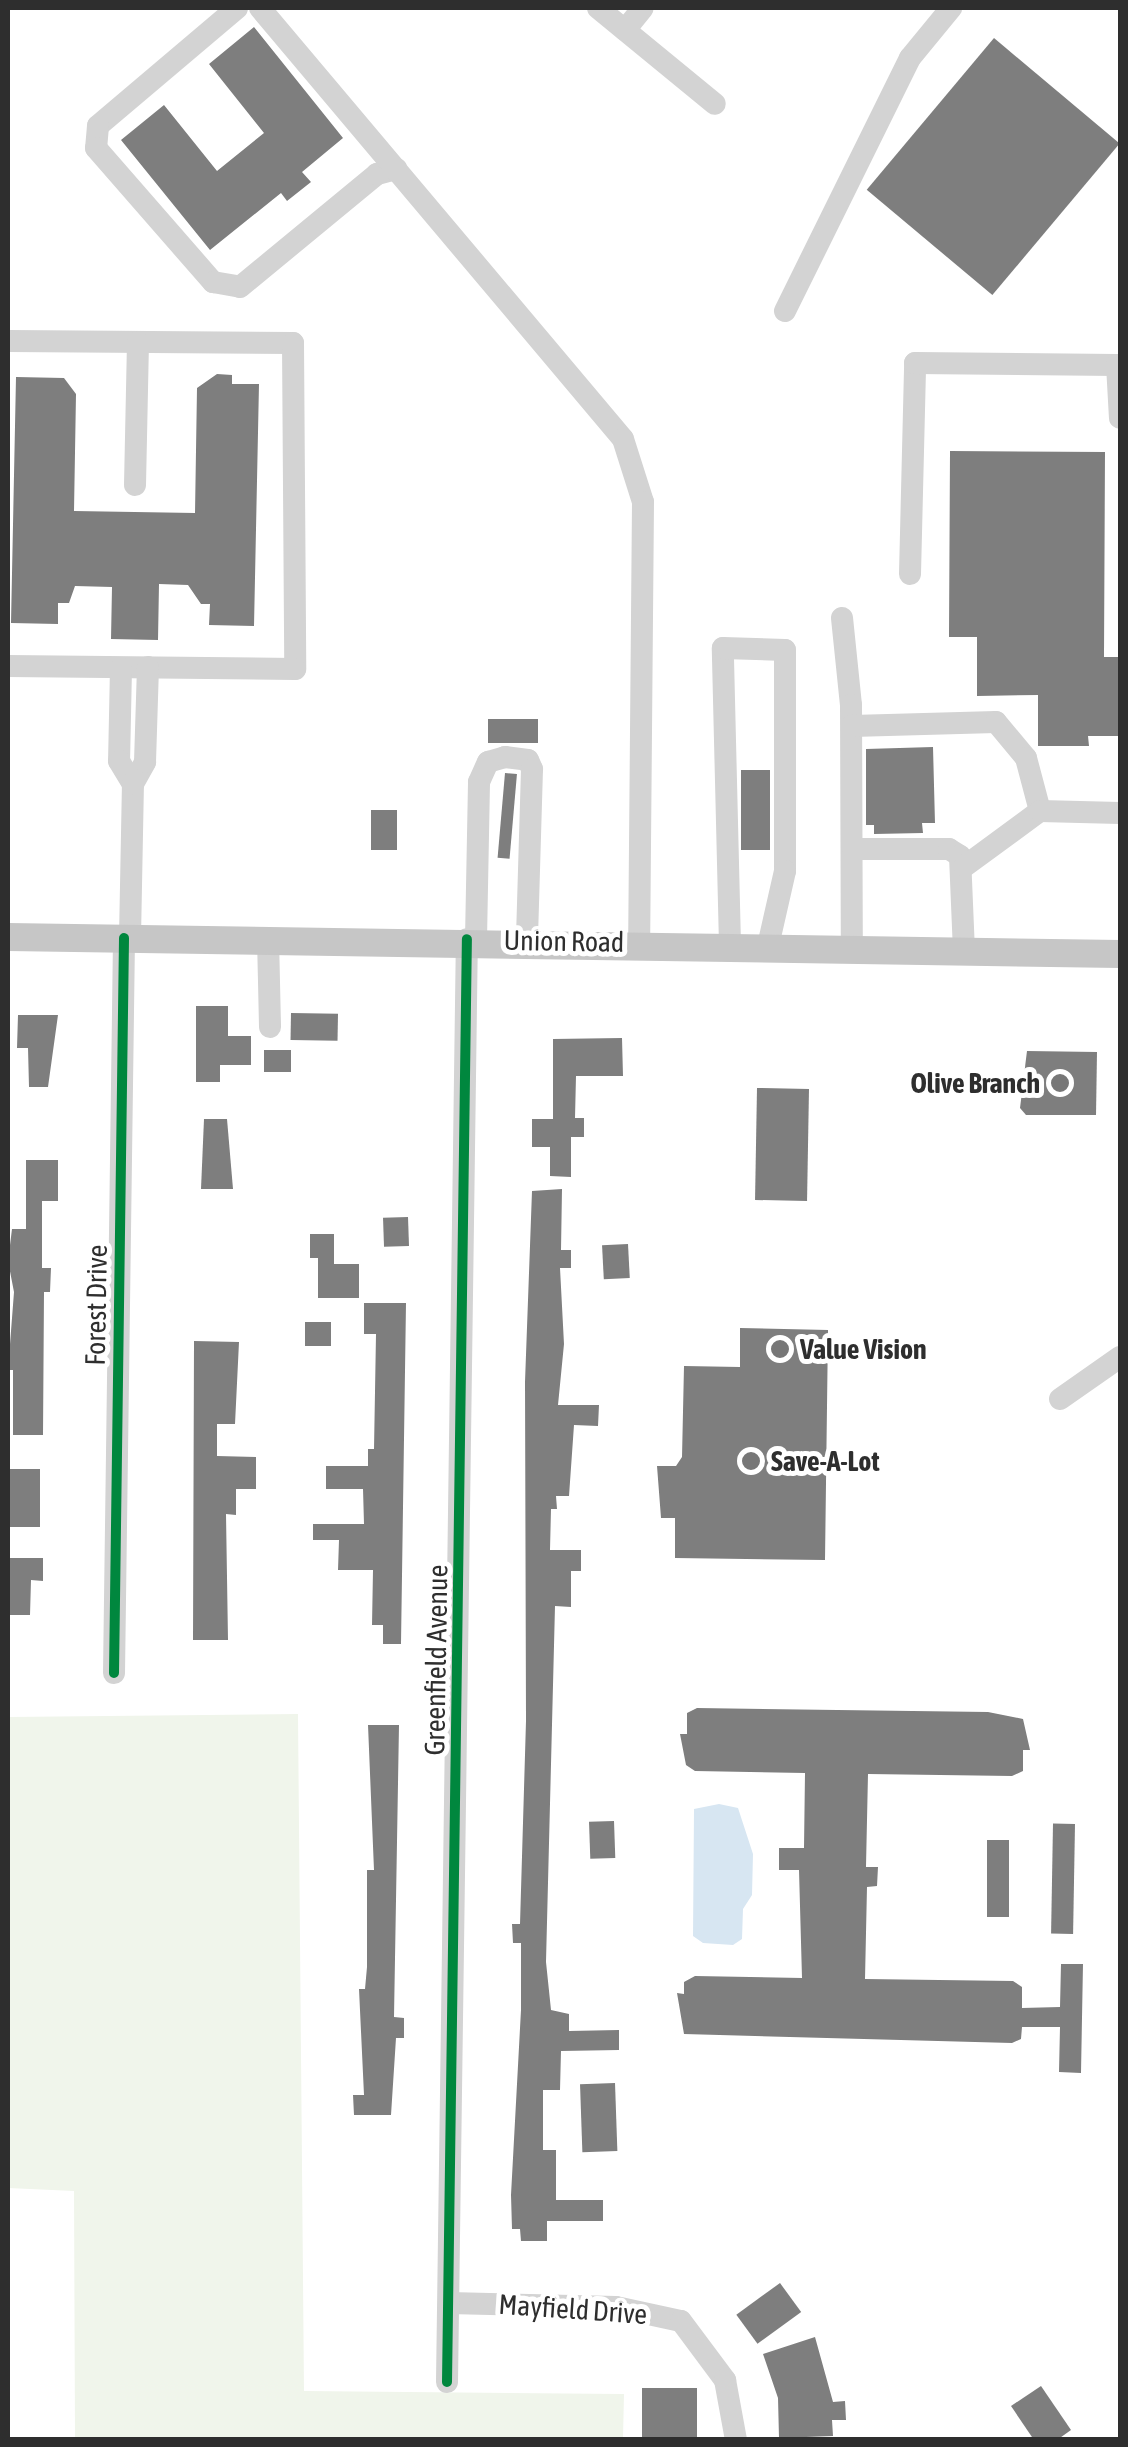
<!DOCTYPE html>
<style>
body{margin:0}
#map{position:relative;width:1128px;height:2447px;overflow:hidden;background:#fff;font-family:"Asap Condensed",sans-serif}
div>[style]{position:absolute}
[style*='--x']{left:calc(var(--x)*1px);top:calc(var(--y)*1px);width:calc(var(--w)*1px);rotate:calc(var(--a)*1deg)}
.green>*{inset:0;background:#f0f5eb}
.water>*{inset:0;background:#d7e6f2}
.building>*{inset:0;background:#7e7e7e;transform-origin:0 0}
.minor>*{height:22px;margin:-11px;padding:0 11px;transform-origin:11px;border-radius:11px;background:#d3d3d3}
.major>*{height:28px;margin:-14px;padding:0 14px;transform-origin:14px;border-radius:14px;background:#c6c6c6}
.cycleway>*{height:10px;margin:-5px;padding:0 5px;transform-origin:5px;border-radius:5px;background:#00873e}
.dots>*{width:28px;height:28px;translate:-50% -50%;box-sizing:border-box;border:5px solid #fff;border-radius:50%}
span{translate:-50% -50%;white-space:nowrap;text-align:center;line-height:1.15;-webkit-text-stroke:10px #fff;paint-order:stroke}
.street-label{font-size:28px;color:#2e2e2e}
.poi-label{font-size:28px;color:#2e2e2e;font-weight:700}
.right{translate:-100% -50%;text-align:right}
.left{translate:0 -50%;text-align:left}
.frame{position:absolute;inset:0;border:10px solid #2e2e2e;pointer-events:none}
</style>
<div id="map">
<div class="green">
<i style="clip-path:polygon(298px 1714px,304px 2391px,624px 2394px,623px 2439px,75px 2439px,74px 2191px,8px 2188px,8px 1717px)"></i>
</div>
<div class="water">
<i style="clip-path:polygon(719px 1804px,738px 1808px,753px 1854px,752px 1895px,743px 1909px,742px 1939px,733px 1945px,703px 1943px,693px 1936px,694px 1809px)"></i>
</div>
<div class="building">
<i style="clip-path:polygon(254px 27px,343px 138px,302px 172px,311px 182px,287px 201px,281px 193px,210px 250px,121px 140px,164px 105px,217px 171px,264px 133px,209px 64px)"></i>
<i style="left:994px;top:38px;width:164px;height:198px;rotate:40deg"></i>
<i style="clip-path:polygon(217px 374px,232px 375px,232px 384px,259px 384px,254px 626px,209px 625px,210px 604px,201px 604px,188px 585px,159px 584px,158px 640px,111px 639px,112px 587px,75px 586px,69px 603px,58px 603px,58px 624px,11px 623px,16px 377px,64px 378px,76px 394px,74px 511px,195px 513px,197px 388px)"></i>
<i style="clip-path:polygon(950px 451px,1105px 452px,1104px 657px,1120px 657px,1119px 736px,1088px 736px,1089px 746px,1038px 746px,1038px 695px,977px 696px,977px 637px,949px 637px)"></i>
<i style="left:488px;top:719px;width:50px;height:24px"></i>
<i style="clip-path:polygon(933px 747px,935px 823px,922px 823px,923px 833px,874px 834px,874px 825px,866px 825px,866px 749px)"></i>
<i style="left:741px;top:770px;width:29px;height:80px"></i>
<i style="left:505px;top:773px;width:12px;height:85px;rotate:5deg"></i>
<i style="left:371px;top:810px;width:26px;height:40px"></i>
<i style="clip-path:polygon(196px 1006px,228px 1006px,228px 1036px,251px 1036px,251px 1065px,220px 1065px,220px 1082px,196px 1082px)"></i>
<i style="left:291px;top:1013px;width:47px;height:27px;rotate:1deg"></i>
<i style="clip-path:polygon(18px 1015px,58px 1015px,48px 1087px,29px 1087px,28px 1048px,17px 1048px)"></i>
<i style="clip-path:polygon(622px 1038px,623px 1076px,576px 1076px,575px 1118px,584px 1118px,584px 1137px,571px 1137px,571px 1177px,550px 1176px,550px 1147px,532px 1147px,532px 1119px,553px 1119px,553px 1039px)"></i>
<i style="left:264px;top:1050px;width:27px;height:22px"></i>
<i style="clip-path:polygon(1027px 1051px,1097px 1052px,1096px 1115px,1026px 1115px,1020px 1108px)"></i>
<i style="left:757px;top:1088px;width:52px;height:112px;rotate:1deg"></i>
<i style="clip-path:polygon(204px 1119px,227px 1119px,233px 1189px,201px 1189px)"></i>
<i style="clip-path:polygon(26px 1160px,58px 1160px,58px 1201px,42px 1201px,42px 1268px,51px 1268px,50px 1292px,44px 1292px,43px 1435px,13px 1435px,13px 1370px,8px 1370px,14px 1292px,8px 1261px,12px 1229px,26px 1229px)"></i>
<i style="clip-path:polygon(562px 1189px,561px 1250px,571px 1250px,571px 1268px,560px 1268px,564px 1344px,558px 1405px,599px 1405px,598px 1426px,574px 1425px,569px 1496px,556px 1496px,557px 1509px,551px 1509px,550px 1550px,581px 1550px,581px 1571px,571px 1571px,571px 1607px,555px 1606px,546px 1962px,551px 2010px,569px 2014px,569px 2031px,619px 2030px,619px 2050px,561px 2051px,560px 2090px,543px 2090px,543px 2150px,556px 2150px,556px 2200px,603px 2200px,603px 2221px,547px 2221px,547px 2241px,521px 2241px,520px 2229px,512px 2229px,511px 2195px,521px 2010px,521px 1943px,513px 1943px,512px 1924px,520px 1924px,526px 1721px,525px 1382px,532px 1191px)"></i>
<i style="left:408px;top:1217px;width:29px;height:25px;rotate:88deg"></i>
<i style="clip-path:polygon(310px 1234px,334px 1234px,334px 1264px,359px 1264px,359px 1298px,318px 1298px,318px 1258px,310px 1258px)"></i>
<i style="left:628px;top:1244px;width:34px;height:26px;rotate:87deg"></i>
<i style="clip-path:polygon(364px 1303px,406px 1303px,401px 1644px,383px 1644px,383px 1625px,372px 1625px,373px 1570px,338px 1570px,339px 1540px,313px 1540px,313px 1524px,364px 1524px,363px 1489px,326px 1489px,326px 1466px,368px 1466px,368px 1449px,374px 1449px,376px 1334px,364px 1334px)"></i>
<i style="left:305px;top:1322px;width:26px;height:24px"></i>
<i style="clip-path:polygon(740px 1328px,828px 1330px,825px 1560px,675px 1558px,675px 1518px,661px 1518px,657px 1466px,676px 1466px,682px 1457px,684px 1366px,740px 1367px)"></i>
<i style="clip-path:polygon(194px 1341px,239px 1342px,235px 1424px,217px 1424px,217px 1456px,256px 1457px,256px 1489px,236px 1489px,236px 1515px,226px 1514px,228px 1640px,193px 1640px)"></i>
<i style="left:8px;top:1469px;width:32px;height:58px"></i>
<i style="clip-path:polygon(8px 1558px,43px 1558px,43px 1581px,31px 1580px,30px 1615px,8px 1615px)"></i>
<i style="clip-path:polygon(697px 1708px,988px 1712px,1023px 1719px,1030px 1750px,1023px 1750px,1023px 1771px,1012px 1776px,868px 1774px,866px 1867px,878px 1867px,877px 1886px,867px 1887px,865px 1979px,1013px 1981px,1022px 1987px,1022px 2008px,1060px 2007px,1061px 1964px,1083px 1964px,1081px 2073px,1059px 2072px,1060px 2027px,1022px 2027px,1021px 2039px,1012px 2043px,684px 2034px,677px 1993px,684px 1994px,684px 1982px,695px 1976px,802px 1978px,799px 1870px,779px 1870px,779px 1848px,804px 1848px,805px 1773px,695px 1771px,686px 1765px,680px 1734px,687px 1734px,687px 1713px)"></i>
<i style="clip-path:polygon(368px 1725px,399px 1725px,394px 2017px,404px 2018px,404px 2038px,396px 2038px,391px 2115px,354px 2115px,353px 2095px,364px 2095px,359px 1989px,365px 1989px,367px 1967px,367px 1870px,374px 1870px)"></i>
<i style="left:614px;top:1821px;width:37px;height:25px;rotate:88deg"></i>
<i style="left:1075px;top:1824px;width:110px;height:22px;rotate:91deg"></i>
<i style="left:987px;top:1840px;width:22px;height:77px"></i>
<i style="left:615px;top:2083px;width:68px;height:35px;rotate:88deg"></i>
<i style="left:780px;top:2283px;width:36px;height:54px;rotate:54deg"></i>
<i style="clip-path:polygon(815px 2337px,833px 2402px,845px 2401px,846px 2420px,832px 2420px,833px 2436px,779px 2438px,778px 2398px,763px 2354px)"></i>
<i style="clip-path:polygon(1041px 2386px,1071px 2430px,1057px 2440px,1034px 2440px,1011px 2406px)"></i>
<i style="left:642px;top:2388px;width:55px;height:52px"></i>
</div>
<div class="minor">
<i style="--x:237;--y:8;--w:182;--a:139.7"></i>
<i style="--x:98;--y:126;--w:22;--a:95"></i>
<i style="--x:96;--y:148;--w:178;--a:48.9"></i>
<i style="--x:213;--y:282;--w:27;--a:10"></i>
<i style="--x:240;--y:287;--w:178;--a:-39.5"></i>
<i style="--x:377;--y:174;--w:20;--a:-15"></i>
<i style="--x:260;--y:8;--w:563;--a:49.89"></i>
<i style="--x:623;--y:439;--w:66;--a:72.4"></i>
<i style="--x:643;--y:502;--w:441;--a:90.5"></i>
<i style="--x:598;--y:8;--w:151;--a:39.4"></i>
<i style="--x:625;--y:30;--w:28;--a:-51"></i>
<i style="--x:785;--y:311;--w:282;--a:-63.7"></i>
<i style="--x:910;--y:58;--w:65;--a:-50.6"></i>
<i style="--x:8;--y:341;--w:285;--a:0.4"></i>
<i style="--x:293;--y:343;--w:326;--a:89.6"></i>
<i style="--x:295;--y:669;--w:287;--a:-179.4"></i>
<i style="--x:135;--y:485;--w:143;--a:-88.8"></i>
<i style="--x:910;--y:574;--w:211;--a:-88.6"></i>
<i style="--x:915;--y:363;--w:202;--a:0.6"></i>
<i style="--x:1117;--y:365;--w:53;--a:86.8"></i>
<i style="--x:842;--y:618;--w:87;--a:84.1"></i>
<i style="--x:851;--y:705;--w:243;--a:89.8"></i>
<i style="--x:121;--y:668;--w:93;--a:91.2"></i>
<i style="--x:119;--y:761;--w:27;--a:59"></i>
<i style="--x:852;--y:726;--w:144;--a:-1.6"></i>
<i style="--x:996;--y:722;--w:47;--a:50.2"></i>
<i style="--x:1026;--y:758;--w:55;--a:75.2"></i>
<i style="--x:853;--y:849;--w:96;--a:0"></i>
<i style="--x:949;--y:849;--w:13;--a:32"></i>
<i style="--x:960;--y:856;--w:95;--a:87.6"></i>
<i style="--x:965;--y:866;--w:93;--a:-36.3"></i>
<i style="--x:1040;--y:811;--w:80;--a:1.4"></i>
<i style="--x:130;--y:938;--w:154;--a:-88.9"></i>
<i style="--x:133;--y:784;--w:25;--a:-61"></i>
<i style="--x:145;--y:762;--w:95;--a:-88.2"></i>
<i style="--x:268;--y:938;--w:89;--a:88.7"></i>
<i style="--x:476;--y:939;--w:157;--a:-88.9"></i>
<i style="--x:479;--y:782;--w:22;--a:-66"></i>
<i style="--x:488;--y:762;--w:18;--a:-16"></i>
<i style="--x:505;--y:757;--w:23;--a:7"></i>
<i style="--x:528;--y:760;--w:10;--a:66"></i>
<i style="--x:532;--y:769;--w:171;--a:91.7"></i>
<i style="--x:730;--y:945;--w:297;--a:-91.4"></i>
<i style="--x:723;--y:648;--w:62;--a:1.8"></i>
<i style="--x:785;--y:650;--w:221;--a:90"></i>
<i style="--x:785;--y:871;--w:77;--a:102.8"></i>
<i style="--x:1060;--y:1399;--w:73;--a:-35"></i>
<i style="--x:114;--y:1673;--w:735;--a:-89.22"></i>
<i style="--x:449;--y:2303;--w:167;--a:1.4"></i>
<i style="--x:616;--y:2307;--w:66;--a:12.2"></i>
<i style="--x:681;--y:2321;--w:74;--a:53.3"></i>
<i style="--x:725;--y:2380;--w:61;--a:79.6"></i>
<i style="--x:447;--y:2382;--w:1443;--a:-89.21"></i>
</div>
<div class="major">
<i style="--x:8;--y:937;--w:1112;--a:0.88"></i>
</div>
<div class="cycleway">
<i style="--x:114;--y:1673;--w:735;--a:-89.22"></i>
<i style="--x:447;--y:2382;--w:1443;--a:-89.21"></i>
</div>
<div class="dots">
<i style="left:1060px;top:1083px;background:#777"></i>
<i style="left:780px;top:1349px;background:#777"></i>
<i style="left:751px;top:1461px;background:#777"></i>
</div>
<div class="street-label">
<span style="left:564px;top:941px;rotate:1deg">Union Road</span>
<span style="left:96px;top:1305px;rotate:-89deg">Forest Drive</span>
<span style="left:436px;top:1660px;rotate:-89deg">Greenfield Avenue</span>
<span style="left:573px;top:2309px;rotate:4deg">Mayfield Drive</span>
</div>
<div class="poi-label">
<span class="right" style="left:1040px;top:1083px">Olive Branch</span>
<span class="left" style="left:800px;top:1349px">Value Vision</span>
<span class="left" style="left:771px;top:1461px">Save-A-Lot</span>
</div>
<div class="frame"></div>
</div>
